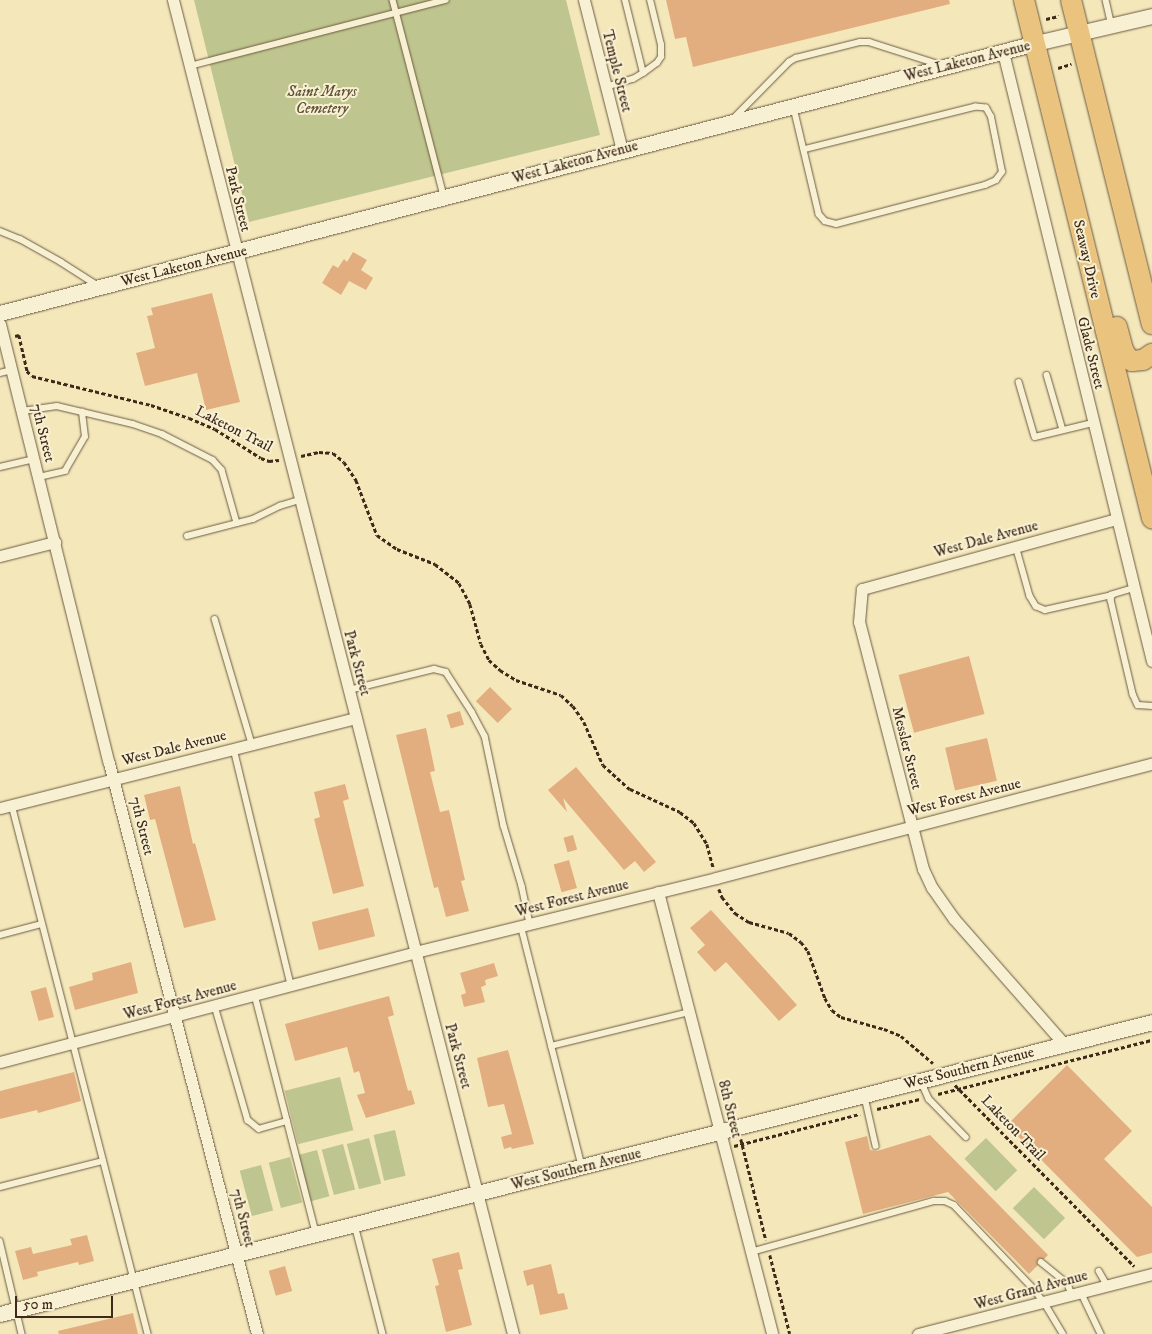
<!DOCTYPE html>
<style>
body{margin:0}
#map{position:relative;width:1152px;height:1334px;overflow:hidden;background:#f4e8bb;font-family:"IM FELL DW Pica",serif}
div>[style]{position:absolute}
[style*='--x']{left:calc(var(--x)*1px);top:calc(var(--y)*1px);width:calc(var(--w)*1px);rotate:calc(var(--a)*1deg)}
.green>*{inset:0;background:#bfc58e;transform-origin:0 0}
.building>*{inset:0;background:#e2ae7f;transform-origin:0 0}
.path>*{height:2.5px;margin-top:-1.25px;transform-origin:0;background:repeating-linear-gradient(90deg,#3f2a1a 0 4px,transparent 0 6.5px)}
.roads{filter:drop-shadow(0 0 1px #6c5a42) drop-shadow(0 0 1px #6c5a42)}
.lane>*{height:5.5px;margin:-2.75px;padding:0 2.75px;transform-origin:2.75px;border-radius:2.75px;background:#f8f0d3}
.street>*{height:11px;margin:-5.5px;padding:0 5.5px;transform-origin:5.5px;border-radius:5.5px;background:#f8f0d3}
.secondary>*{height:15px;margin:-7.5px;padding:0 7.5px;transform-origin:7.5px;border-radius:7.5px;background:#f8f0d3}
.highway>*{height:20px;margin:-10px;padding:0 10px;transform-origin:10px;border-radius:10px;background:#eac47e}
span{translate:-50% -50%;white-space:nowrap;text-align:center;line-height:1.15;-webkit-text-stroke:4px #f8f0d3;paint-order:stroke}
.street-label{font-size:15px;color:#3f2a1a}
.park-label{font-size:15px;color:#5f5137;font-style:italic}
.scale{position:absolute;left:15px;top:1296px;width:98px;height:22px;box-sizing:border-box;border:2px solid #3f2a1a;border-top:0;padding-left:6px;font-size:15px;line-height:18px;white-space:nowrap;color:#3f2a1a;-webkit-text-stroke:4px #f8f0d3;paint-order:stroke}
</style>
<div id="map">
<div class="green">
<i style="clip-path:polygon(194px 0,566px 0,600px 135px,249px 222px)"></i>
<i style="left:340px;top:1077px;width:55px;height:57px;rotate:76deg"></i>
<i style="left:395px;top:1130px;width:47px;height:22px;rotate:77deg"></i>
<i style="left:369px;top:1138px;width:47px;height:23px;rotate:75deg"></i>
<i style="left:986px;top:1138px;width:45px;height:30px;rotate:46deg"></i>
<i style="left:343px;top:1144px;width:47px;height:22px;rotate:75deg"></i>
<i style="left:317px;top:1150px;width:48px;height:23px;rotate:75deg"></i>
<i style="left:290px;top:1157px;width:47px;height:22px;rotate:75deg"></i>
<i style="left:261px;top:1165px;width:47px;height:22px;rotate:75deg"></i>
<i style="left:1034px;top:1187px;width:44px;height:30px;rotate:45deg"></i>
</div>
<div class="building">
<i style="clip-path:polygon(666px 0,949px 0,950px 4px,693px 67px,686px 37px,675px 39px)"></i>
<i style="clip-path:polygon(353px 252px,367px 260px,361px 270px,373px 278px,366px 290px,349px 281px,341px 295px,322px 283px,333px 265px,338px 268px,344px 259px,347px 262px)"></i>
<i style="clip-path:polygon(212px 293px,240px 402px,206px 410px,197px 373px,145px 386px,136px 353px,155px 348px,147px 316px,153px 315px,151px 308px)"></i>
<i style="left:969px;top:656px;width:60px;height:73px;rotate:75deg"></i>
<i style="left:490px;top:687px;width:31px;height:20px;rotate:45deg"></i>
<i style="left:460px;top:711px;width:14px;height:14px;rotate:73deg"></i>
<i style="clip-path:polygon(426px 728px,435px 771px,430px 772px,440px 812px,449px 810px,465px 880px,461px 881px,469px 911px,446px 917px,438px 887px,434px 888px,396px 735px)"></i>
<i style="left:987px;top:738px;width:44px;height:43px;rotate:77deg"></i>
<i style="clip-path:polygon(576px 767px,656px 862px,644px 872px,635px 861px,624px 870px,563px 798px,567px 812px,548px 790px)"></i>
<i style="clip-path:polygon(345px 784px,349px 799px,343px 801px,364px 886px,333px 894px,314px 819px,320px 817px,314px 792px)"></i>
<i style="clip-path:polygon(180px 786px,193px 844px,195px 843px,216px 920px,184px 928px,155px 819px,150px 820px,144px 795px)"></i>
<i style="left:573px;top:835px;width:15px;height:10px;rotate:74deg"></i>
<i style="left:569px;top:860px;width:29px;height:16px;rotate:74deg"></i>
<i style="left:368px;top:908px;width:29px;height:58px;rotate:76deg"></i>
<i style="clip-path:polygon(711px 910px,797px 1005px,779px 1021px,726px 962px,715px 972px,697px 952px,705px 945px,690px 928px)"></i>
<i style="clip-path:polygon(131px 962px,138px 993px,75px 1010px,69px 987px,93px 980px,92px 973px)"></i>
<i style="clip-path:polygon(494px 963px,498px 976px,485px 980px,486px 985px,481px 987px,485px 1002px,464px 1007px,461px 995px,466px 993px,460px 973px)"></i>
<i style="left:46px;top:987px;width:31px;height:16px;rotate:75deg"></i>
<i style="clip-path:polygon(389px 996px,394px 1015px,388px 1017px,408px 1091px,411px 1090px,415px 1104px,366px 1118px,357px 1095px,365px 1093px,359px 1071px,354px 1073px,347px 1047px,295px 1061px,285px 1024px)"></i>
<i style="clip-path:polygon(508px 1050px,534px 1144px,512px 1149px,511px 1147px,504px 1149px,501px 1137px,512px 1134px,504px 1104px,488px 1107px,477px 1058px)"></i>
<i style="clip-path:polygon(1067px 1065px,1132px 1131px,1104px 1159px,1152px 1207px,1152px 1253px,1137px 1257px,1007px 1125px)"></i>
<i style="clip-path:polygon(74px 1072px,81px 1101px,38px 1113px,37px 1110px,0 1119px,0 1091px)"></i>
<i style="clip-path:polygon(930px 1135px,1048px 1255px,1044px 1259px,1038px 1259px,1038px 1265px,1029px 1274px,948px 1192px,863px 1214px,845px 1142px,867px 1136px,870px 1150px,877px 1151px)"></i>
<i style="clip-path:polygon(87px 1235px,94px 1261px,79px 1265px,78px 1262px,37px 1272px,38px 1276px,23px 1280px,15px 1251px,31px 1247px,33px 1254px,72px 1245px,70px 1239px)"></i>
<i style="clip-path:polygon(459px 1252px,463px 1269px,458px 1270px,472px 1325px,446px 1332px,435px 1286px,439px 1285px,432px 1259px)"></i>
<i style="clip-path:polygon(551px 1264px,558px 1294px,564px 1293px,568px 1309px,540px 1315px,533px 1284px,527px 1286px,523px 1271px)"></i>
<i style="left:285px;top:1266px;width:26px;height:17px;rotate:74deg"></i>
<i style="clip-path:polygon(133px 1313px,138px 1334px,59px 1334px,58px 1331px)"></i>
</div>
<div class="path">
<i style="--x:1046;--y:19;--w:13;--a:-13"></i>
<i style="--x:1058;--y:68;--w:14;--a:-17"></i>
<i style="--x:15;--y:336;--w:4;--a:-14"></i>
<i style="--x:19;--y:335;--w:37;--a:77"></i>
<i style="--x:27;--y:371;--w:7;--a:45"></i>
<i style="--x:32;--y:376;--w:122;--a:13.7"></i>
<i style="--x:151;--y:405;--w:40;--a:18.9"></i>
<i style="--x:189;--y:418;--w:28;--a:23"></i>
<i style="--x:215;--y:429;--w:54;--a:32.2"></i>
<i style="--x:261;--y:458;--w:9;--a:21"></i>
<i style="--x:269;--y:461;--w:10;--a:-6"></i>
<i style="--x:301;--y:456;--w:18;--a:-13"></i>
<i style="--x:319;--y:452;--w:14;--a:4"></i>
<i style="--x:333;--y:453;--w:14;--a:39"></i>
<i style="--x:344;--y:462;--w:22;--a:56"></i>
<i style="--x:356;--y:480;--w:59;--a:69.1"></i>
<i style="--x:377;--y:535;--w:24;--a:35"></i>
<i style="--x:397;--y:549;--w:41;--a:21.5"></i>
<i style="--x:435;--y:564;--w:31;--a:38"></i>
<i style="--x:459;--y:583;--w:24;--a:62"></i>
<i style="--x:470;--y:604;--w:41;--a:74.6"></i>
<i style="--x:481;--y:644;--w:18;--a:63"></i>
<i style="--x:489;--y:660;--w:15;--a:42"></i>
<i style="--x:500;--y:670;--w:19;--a:32"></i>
<i style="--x:516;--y:680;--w:47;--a:18.4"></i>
<i style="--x:561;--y:695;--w:16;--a:43"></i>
<i style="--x:573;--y:706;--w:19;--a:55"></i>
<i style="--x:584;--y:722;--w:47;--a:66.2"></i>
<i style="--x:603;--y:765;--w:36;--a:42"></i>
<i style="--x:630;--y:789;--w:55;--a:24.7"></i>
<i style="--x:680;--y:812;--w:18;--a:38"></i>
<i style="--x:694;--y:823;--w:25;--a:58"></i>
<i style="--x:707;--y:844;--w:24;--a:75"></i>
<i style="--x:719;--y:889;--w:9;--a:69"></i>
<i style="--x:722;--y:897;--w:21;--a:51"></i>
<i style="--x:735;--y:913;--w:17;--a:33"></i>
<i style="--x:749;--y:922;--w:41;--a:15.4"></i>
<i style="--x:789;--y:933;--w:15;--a:37"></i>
<i style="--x:801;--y:942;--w:11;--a:52"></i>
<i style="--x:808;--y:951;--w:50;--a:70.1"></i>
<i style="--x:825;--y:998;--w:14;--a:60"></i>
<i style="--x:832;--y:1010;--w:11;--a:38"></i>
<i style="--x:841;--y:1017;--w:45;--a:15.6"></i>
<i style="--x:884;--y:1029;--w:18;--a:22"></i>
<i style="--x:901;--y:1036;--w:42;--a:40.2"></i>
<i style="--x:955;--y:1085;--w:255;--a:45.3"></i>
<i style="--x:938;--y:1094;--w:221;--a:-14.2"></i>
<i style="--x:877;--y:1109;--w:44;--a:-13.1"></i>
<i style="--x:741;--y:1139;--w:104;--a:76.1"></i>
<i style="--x:734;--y:1146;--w:130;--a:-14.3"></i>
<i style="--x:770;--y:1255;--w:81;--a:75.8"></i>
</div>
<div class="roads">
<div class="lane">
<i style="--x:393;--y:0;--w:203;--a:75.4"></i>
<i style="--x:1106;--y:0;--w:26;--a:77"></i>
<i style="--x:190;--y:66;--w:264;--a:-14.5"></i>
<i style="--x:643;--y:73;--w:17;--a:-36"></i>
<i style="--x:657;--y:63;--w:7;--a:-56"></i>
<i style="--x:661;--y:57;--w:12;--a:-90"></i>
<i style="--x:661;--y:45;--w:46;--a:-103.7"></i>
<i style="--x:606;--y:87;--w:28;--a:-17"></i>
<i style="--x:633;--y:79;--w:12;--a:-31"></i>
<i style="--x:643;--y:73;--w:75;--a:-103.9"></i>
<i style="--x:794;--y:108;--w:109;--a:76.7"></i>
<i style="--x:819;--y:214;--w:9;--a:49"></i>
<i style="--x:825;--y:221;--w:11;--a:15"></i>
<i style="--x:836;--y:224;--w:154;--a:-14.7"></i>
<i style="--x:985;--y:185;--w:12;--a:-24"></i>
<i style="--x:996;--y:180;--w:10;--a:-53"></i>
<i style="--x:1002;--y:172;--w:56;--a:-101.3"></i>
<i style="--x:991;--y:117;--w:10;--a:-119"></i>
<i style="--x:986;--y:108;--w:10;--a:-174"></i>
<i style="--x:976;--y:107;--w:177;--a:166"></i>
<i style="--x:735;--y:117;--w:77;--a:-45.5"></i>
<i style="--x:789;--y:62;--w:8;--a:-30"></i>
<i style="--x:796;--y:58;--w:66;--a:-14"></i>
<i style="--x:860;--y:42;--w:9;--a:0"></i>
<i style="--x:869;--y:42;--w:72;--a:17.7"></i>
<i style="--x:0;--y:231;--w:22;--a:22"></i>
<i style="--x:20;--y:239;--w:47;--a:29.3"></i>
<i style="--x:61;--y:262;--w:43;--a:32.6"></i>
<i style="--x:0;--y:373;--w:12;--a:-14"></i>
<i style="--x:1047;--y:375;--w:57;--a:73.8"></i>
<i style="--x:1019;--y:382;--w:57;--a:73.8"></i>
<i style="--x:1035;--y:437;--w:60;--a:-13.6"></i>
<i style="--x:22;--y:411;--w:35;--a:-8"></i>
<i style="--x:57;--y:406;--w:78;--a:13.3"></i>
<i style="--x:133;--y:424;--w:31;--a:19"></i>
<i style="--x:162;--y:434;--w:57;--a:27"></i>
<i style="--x:213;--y:460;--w:13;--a:48"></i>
<i style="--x:222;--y:470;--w:55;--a:74.2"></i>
<i style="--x:0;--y:467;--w:35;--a:-13"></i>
<i style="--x:39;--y:477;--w:27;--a:-13"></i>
<i style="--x:65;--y:471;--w:39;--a:-60"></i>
<i style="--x:85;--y:437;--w:25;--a:-97"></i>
<i style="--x:187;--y:536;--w:68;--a:-14.4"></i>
<i style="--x:253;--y:519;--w:30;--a:-26"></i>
<i style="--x:280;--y:506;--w:21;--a:-17"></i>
<i style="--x:1016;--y:546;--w:52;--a:74.4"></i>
<i style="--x:1030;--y:596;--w:12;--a:59"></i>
<i style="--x:1036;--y:606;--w:10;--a:24"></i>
<i style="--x:1045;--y:610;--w:69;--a:-12.6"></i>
<i style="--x:1135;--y:588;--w:24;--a:163"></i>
<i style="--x:1112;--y:595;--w:5;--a:101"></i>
<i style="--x:1111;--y:600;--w:97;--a:76.8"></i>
<i style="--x:1133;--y:694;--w:12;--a:66"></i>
<i style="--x:1138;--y:705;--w:14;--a:4"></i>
<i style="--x:215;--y:619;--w:130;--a:73.5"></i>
<i style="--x:349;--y:690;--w:88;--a:-13.9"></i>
<i style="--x:434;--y:669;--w:12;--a:14"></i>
<i style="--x:446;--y:672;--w:48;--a:57"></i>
<i style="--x:472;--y:712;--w:27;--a:62"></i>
<i style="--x:485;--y:736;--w:92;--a:78.1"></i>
<i style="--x:504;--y:826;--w:63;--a:73.3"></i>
<i style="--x:522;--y:886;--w:38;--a:78"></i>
<i style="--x:234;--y:749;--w:243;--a:76.4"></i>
<i style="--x:12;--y:805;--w:546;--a:75.58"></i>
<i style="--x:521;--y:925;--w:249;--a:75.8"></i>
<i style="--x:0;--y:935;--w:43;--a:-14.7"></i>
<i style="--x:255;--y:995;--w:245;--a:75.6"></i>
<i style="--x:215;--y:1006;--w:119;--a:73.9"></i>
<i style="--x:248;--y:1120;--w:14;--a:39"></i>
<i style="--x:259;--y:1129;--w:29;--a:-16"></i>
<i style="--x:551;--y:1046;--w:142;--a:-13.8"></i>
<i style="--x:921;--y:1081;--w:20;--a:66"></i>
<i style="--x:929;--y:1099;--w:53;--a:45.8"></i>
<i style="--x:865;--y:1097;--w:50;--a:77.3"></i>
<i style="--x:0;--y:1187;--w:106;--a:-14.2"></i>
<i style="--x:355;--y:1225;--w:113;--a:75.6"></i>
<i style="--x:0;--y:1241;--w:96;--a:76.7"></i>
<i style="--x:751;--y:1252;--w:190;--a:-15.6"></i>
<i style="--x:934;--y:1201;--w:11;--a:0"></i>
<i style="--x:945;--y:1201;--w:10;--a:24"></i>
<i style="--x:954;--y:1205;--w:115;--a:46.4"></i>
<i style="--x:1033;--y:1288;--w:18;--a:52"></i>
<i style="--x:1044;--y:1302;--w:37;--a:59"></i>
<i style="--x:1041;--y:1262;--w:35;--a:39"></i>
<i style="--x:1068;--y:1284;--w:12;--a:70"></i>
<i style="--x:1099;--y:1271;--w:16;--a:60"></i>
<i style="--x:1081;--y:1292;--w:47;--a:64.5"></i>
</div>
<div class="street">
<i style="--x:173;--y:0;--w:1377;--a:75.7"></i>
<i style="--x:584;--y:0;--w:155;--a:75.8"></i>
<i style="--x:1003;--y:52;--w:627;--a:76.25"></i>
<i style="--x:0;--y:324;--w:452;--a:76.1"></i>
<i style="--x:109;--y:763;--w:590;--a:75.47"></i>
<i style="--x:0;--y:556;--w:57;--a:-14.3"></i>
<i style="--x:0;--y:808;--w:367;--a:-14.2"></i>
<i style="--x:658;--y:892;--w:456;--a:75.5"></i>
<i style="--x:1064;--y:1044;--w:167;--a:-131.3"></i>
<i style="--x:954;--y:919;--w:38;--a:-125"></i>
<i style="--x:932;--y:888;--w:21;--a:-115"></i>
<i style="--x:923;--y:869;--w:255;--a:-104.5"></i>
<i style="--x:859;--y:622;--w:33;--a:-85"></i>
<i style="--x:862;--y:589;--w:264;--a:-15.4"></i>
<i style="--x:0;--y:1062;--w:429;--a:-14.8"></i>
<i style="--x:415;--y:952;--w:310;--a:-13.8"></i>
<i style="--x:716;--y:878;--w:451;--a:-14.7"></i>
<i style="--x:918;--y:1334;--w:242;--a:-14.4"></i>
</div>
<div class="secondary">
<i style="--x:0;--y:313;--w:1071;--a:-14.61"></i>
<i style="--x:1036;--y:43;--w:119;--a:-13.1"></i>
<i style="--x:0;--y:1314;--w:1188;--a:-14.22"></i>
</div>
<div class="highway">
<i style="--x:1024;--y:0;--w:534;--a:76.12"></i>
<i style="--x:1071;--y:0;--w:334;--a:76"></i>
<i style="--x:1117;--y:327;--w:24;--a:75"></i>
<i style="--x:1123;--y:350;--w:9;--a:58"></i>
<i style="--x:1128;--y:358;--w:5;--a:37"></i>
<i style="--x:1132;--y:361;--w:11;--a:-5"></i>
<i style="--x:1143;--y:360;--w:11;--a:-34"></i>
</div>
</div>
<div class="street-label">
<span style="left:967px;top:61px;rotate:-14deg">West Laketon Avenue</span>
<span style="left:617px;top:71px;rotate:76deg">Temple Street</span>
<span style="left:575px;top:162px;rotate:-15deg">West Laketon Avenue</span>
<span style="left:238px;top:199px;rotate:76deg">Park Street</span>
<span style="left:1087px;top:259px;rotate:77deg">Seaway Drive</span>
<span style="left:184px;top:266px;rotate:-14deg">West Laketon Avenue</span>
<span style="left:1091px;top:353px;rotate:76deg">Glade Street</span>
<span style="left:234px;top:429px;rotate:27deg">Laketon Trail</span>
<span style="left:43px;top:433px;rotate:76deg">7th Street</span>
<span style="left:986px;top:539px;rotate:-15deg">West Dale Avenue</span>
<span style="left:357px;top:663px;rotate:75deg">Park Street</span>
<span style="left:174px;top:748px;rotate:-14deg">West Dale Avenue</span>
<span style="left:907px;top:748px;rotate:76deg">Messler Street</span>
<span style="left:964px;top:797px;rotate:-14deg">West Forest Avenue</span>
<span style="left:142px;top:826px;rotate:76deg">7th Street</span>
<span style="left:572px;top:898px;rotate:-14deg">West Forest Avenue</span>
<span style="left:180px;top:1000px;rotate:-15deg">West Forest Avenue</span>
<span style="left:458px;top:1056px;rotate:75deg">Park Street</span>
<span style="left:969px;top:1068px;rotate:-14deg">West Southern Avenue</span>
<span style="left:730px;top:1109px;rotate:76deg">8th Street</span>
<span style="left:1013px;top:1128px;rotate:46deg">Laketon Trail</span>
<span style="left:576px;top:1169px;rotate:-14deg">West Southern Avenue</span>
<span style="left:243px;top:1218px;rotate:76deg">7th Street</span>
<span style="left:1031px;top:1290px;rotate:-15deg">West Grand Avenue</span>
</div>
<div class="park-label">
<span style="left:322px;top:100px">Saint Marys<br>Cemetery</span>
</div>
<div class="scale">50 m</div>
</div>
